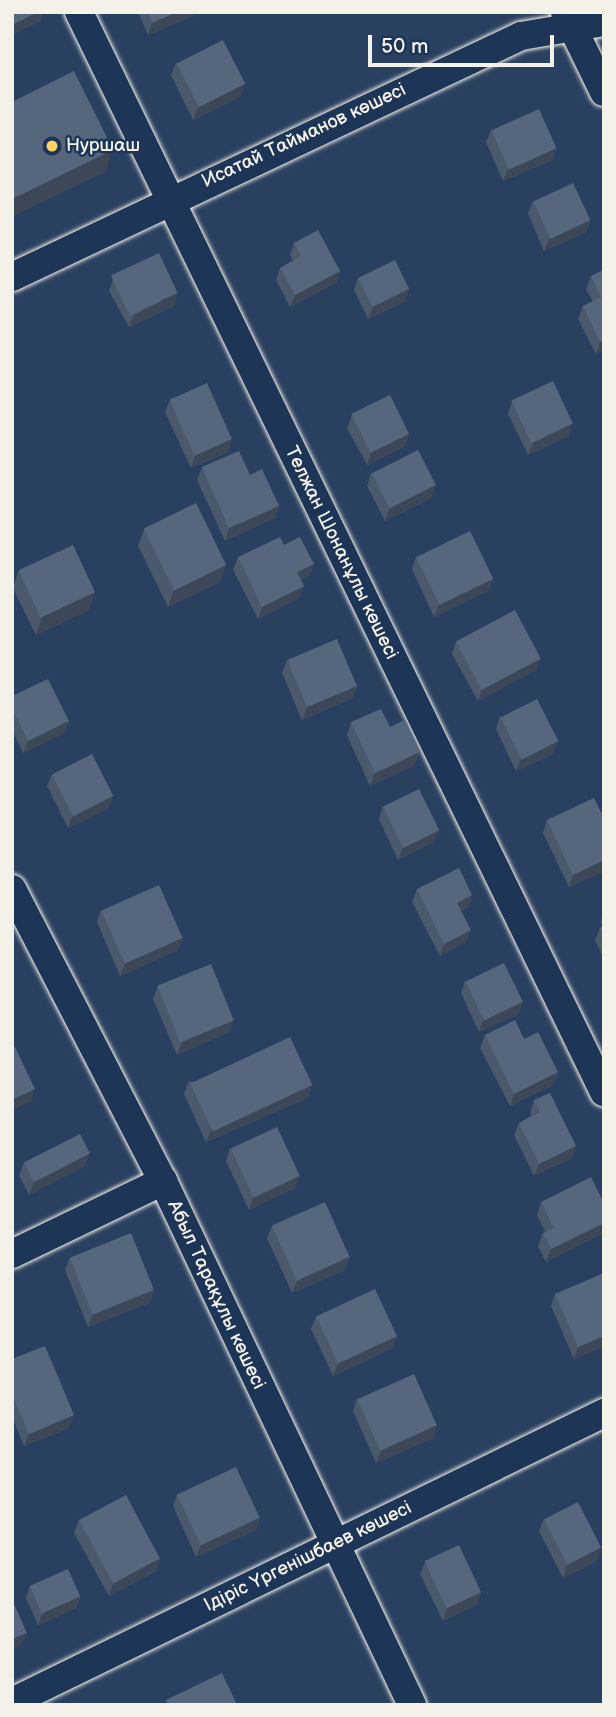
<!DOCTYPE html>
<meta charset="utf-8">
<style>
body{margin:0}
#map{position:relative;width:616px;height:1717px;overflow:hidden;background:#2a4060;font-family:"Balsamiq Sans",sans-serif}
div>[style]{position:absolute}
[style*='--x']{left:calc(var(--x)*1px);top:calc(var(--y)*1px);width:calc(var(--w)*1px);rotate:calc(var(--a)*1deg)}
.roads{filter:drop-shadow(0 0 2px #f4f1e8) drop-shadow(0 0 2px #f4f1e8)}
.minor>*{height:28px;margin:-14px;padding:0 14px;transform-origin:14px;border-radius:14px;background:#1d3557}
.wall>*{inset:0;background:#4a596c}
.shaded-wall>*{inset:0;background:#3c4858}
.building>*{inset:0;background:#56677d;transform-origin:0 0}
.dots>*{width:19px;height:19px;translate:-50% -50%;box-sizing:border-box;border:4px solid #1d3557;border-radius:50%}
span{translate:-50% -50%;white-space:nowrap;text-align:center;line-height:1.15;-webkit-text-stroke:5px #1d3557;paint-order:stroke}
.street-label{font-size:19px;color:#f4f1e8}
.poi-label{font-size:19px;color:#f4f1e8}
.left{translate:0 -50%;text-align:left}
.frame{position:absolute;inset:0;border:14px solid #f4f1e8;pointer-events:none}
.scale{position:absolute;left:368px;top:35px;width:186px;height:32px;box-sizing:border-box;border:4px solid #f4f1e8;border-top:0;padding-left:9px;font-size:21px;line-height:24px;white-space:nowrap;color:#f4f1e8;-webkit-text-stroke:5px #1d3557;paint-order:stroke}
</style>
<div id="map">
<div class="roads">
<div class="minor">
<i style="--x:79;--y:12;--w:1201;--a:64.08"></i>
<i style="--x:565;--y:12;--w:89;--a:64"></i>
<i style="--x:12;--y:277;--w:563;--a:-25.34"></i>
<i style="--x:521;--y:36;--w:84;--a:-9.6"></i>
<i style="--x:12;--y:889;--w:329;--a:62.7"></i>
<i style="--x:163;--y:1181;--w:580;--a:64.58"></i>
<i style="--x:12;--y:1254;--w:168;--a:-25.8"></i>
<i style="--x:12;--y:1702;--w:659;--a:-26.02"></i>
</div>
</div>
<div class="wall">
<i style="clip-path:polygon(138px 12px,194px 12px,193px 16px,148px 35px)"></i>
<i style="clip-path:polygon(176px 63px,240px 97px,193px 120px,171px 75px)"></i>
<i style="clip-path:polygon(491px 130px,556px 148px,552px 160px,503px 181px,486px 142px)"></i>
<i style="clip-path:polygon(533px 201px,590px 220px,586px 232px,544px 251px,528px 213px)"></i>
<i style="clip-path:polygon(294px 243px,340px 271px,336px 283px,290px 307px,276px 280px,280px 268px,293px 261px,290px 255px)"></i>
<i style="clip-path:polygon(604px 270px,604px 350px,596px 354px,578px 319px,583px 306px,593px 302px,586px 289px,591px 276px)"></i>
<i style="clip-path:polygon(358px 278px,409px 289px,404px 302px,368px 319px,354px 290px)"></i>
<i style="clip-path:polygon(113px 279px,174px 306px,129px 327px,109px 291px)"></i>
<i style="clip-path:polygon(170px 400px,232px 439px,228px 452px,191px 468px,165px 412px)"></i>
<i style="clip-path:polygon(512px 401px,569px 436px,528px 455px,508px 414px)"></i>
<i style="clip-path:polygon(352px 415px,409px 434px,405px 446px,367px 465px,347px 428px)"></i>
<i style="clip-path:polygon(202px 467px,250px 475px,279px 506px,275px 518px,225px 541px,197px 480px)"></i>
<i style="clip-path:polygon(371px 473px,436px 485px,431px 498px,385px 521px,367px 486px)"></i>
<i style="clip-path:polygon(144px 529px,220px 582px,168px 607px,138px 546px)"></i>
<i style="clip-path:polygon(284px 545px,314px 564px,309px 576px,301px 580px,304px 586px,299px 598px,258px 619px,233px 570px,238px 557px)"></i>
<i style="clip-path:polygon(416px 557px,493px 579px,488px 591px,434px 617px,412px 569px)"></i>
<i style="clip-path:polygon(19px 570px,95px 592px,89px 610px,36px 635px,13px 588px)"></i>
<i style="clip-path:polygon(456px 641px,536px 670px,478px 701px,452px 654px)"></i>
<i style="clip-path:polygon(287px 660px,357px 686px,353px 698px,302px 720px,282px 673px)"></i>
<i style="clip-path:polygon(12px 696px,69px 721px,64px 733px,23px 753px,12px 730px)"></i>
<i style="clip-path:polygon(500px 716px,558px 741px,553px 754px,516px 771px,496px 729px)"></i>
<i style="clip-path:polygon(351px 722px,390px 727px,415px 765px,370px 786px,347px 735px)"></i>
<i style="clip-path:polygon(52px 774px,113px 796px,108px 809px,68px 828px,47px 786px)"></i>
<i style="clip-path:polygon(383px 806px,434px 842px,398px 860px,379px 819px)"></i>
<i style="clip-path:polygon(604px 818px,604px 871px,569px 887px,543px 833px,547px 820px)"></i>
<i style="clip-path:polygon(417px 889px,472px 895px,468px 907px,461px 911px,466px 942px,440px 956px,412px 902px)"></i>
<i style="clip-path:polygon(101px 910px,178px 950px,120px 976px,97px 922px)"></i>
<i style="clip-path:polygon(604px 912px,604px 959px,595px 940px,600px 928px,603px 926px,601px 921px)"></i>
<i style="clip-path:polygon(465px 981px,523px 1002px,518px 1014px,479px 1032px,461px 993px)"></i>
<i style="clip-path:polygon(158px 987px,230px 1032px,177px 1055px,153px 999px)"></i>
<i style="clip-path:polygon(485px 1035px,524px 1039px,558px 1072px,553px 1085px,510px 1106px,480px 1048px)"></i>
<i style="clip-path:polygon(189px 1081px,308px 1098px,206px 1142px,184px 1094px)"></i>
<i style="clip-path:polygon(534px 1100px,572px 1158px,534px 1176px,514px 1135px,519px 1123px,531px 1116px,530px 1113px)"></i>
<i style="clip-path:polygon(230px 1148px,295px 1188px,249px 1210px,226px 1161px)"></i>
<i style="clip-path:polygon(24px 1162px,85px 1166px,29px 1195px,19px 1175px)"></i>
<i style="clip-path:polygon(541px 1202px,604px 1203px,604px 1233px,546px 1262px,538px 1246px,543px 1233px,545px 1232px,537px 1215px)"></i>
<i style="clip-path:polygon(272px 1226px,350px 1257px,345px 1270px,292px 1293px,267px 1238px)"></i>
<i style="clip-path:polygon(70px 1257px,154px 1290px,149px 1303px,88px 1327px,65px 1270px)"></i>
<i style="clip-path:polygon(555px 1294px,604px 1346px,574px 1359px,551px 1306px)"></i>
<i style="clip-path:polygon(316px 1316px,397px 1336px,393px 1348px,333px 1376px,311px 1329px)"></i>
<i style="clip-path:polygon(12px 1359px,69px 1428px,24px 1446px,12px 1417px)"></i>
<i style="clip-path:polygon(357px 1398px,437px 1425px,433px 1438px,376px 1463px,353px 1411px)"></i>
<i style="clip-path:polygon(177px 1494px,256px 1530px,196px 1557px,173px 1506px)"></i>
<i style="clip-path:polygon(544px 1519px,597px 1561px,563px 1578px,539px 1531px)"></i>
<i style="clip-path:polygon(79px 1520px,160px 1558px,156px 1571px,109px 1596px,74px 1533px)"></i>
<i style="clip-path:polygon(425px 1562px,481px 1592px,477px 1605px,443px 1621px,420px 1574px)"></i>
<i style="clip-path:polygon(30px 1586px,80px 1596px,76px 1608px,38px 1625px,26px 1598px)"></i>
</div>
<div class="shaded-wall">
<i style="clip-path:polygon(38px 12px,44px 12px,40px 22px,12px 35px,12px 25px)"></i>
<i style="clip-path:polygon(177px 12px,194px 12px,193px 16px,148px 35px,152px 23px)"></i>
<i style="clip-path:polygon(245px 84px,240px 97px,193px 120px,198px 107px)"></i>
<i style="clip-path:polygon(556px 148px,552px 160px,503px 181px,508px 169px)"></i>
<i style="clip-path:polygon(113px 150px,105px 172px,12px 217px,12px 199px)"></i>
<i style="clip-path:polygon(590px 220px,586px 232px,544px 251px,549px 239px)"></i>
<i style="clip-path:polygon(340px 271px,336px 283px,290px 307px,295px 295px)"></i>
<i style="clip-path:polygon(409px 289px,404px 302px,368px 319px,373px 307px)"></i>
<i style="clip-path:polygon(178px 293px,174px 306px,129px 327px,134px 315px)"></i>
<i style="clip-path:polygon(604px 340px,604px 350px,596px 354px,600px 342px)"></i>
<i style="clip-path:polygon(573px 423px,569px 436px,528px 455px,533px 443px)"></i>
<i style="clip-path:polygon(409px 434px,405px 446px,367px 465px,371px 453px)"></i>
<i style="clip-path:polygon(232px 439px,228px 452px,191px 468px,195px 456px)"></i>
<i style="clip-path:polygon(436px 485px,431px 498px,385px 521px,389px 509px)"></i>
<i style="clip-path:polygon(279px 506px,275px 518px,225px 541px,229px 528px)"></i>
<i style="clip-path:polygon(314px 564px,309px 576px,292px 585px,297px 572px)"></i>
<i style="clip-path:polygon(226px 565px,220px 582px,168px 607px,174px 590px)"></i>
<i style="clip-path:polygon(493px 579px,488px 591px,434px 617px,439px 604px)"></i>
<i style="clip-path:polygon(304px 586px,299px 598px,258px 619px,262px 607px)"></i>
<i style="clip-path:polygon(95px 592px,89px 610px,36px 635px,42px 617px)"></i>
<i style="clip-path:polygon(541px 658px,536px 670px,478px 701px,482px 689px)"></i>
<i style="clip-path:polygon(357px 686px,353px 698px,302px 720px,307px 707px)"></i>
<i style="clip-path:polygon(69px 721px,64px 733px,23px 753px,28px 741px)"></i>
<i style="clip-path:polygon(558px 741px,553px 754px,516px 771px,521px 759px)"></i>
<i style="clip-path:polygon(420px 752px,415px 765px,370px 786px,375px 773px)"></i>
<i style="clip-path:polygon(113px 796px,108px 809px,68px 828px,72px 816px)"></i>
<i style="clip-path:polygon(439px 830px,434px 842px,398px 860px,403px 847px)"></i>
<i style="clip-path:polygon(604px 860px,604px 871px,569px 887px,573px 875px)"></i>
<i style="clip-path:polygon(472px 895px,468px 907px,452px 915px,457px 903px)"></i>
<i style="clip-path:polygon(471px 930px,466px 942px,440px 956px,444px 944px)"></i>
<i style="clip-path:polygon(183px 938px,178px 950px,120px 976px,125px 963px)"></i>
<i style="clip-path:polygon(523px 1002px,518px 1014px,479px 1032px,483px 1020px)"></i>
<i style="clip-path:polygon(234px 1020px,230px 1032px,177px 1055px,182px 1042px)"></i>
<i style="clip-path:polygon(558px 1072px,553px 1085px,510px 1106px,514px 1094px)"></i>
<i style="clip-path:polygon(312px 1085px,308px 1098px,206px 1142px,211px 1130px)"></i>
<i style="clip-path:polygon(35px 1089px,31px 1101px,12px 1110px,12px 1100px)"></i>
<i style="clip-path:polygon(576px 1146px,572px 1158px,534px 1176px,539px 1164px)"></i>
<i style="clip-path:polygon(90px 1154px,85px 1166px,29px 1195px,34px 1182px)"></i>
<i style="clip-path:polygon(300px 1176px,295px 1188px,249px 1210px,253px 1198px)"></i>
<i style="clip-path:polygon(604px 1223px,604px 1233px,546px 1262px,551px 1249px)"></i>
<i style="clip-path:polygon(350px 1257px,345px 1270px,292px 1293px,297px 1281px)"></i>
<i style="clip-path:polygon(154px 1290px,149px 1303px,88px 1327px,93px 1315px)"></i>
<i style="clip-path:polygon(397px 1336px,393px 1348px,333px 1376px,338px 1363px)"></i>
<i style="clip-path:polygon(604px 1336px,604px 1346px,574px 1359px,578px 1347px)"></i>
<i style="clip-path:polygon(74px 1415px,69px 1428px,24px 1446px,29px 1434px)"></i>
<i style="clip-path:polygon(437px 1425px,433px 1438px,376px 1463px,381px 1451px)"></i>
<i style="clip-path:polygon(260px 1518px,256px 1530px,196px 1557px,201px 1545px)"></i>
<i style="clip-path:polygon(601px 1548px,597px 1561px,563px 1578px,567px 1565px)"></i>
<i style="clip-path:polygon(160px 1558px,156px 1571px,109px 1596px,113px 1584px)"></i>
<i style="clip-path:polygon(481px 1592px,477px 1605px,443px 1621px,447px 1608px)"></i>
<i style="clip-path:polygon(80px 1596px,76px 1608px,38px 1625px,42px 1613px)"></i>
<i style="clip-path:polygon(27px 1633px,22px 1645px,12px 1650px,12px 1639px)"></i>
</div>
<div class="building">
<i style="clip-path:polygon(12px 12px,38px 12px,12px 25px)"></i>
<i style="clip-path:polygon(148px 12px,177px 12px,152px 23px)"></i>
<i style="left:223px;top:40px;width:49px;height:52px;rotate:63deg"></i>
<i style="clip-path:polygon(74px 71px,113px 150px,12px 199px,12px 102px)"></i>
<i style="left:539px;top:109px;width:43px;height:52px;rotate:66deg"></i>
<i style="left:573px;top:183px;width:41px;height:44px;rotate:65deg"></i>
<i style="clip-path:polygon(318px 230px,340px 271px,295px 295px,280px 268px,301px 256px,294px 243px)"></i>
<i style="left:159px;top:253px;width:44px;height:53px;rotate:65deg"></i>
<i style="left:395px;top:260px;width:32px;height:41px;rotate:64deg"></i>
<i style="clip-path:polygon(604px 270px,604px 340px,600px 342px,583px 306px,601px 297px,591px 276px)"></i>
<i style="left:553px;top:381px;width:47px;height:46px;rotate:65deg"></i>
<i style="left:207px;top:383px;width:61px;height:41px;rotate:66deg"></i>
<i style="left:390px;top:395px;width:43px;height:43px;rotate:64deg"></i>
<i style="left:418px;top:450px;width:39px;height:52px;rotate:63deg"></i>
<i style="clip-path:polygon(239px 451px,250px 475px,262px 469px,279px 506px,229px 528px,202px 467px)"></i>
<i style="left:196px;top:503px;width:69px;height:58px;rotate:64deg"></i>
<i style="left:470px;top:531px;width:53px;height:60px;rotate:64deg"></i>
<i style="clip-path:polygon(280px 537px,284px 545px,300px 537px,314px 564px,297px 572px,304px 586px,262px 607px,238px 557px)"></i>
<i style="left:73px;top:545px;width:52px;height:60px;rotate:65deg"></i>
<i style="left:515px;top:610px;width:55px;height:67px;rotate:62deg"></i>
<i style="left:337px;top:639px;width:51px;height:54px;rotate:67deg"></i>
<i style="clip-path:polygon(48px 679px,69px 721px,28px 741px,12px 708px,12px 696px)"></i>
<i style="left:537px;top:699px;width:47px;height:41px;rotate:63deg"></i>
<i style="clip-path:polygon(381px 709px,390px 727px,405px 720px,420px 752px,375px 773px,351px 722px)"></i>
<i style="left:92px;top:754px;width:47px;height:45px;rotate:63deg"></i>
<i style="left:419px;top:789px;width:46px;height:40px;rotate:64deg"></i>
<i style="clip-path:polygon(594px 798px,604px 818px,604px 860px,573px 875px,547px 820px)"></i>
<i style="clip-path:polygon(459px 868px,472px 895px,457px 903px,471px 930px,444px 944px,417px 889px)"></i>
<i style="left:159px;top:885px;width:58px;height:63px;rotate:66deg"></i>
<i style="clip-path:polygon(604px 926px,604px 937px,600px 928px)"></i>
<i style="left:504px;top:963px;width:43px;height:43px;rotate:64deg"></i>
<i style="left:211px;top:964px;width:61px;height:58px;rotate:68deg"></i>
<i style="clip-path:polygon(515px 1020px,524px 1039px,538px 1032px,558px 1072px,514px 1094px,485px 1035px)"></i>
<i style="left:290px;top:1037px;width:53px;height:110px;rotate:65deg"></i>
<i style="clip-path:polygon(15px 1047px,35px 1089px,12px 1100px,12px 1048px)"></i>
<i style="clip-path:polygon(550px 1093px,576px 1146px,539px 1164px,519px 1123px,540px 1112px,534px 1100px)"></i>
<i style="left:277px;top:1127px;width:54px;height:51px;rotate:65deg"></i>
<i style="left:80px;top:1134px;width:22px;height:63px;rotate:63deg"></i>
<i style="clip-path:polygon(591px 1177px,604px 1203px,604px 1223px,551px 1249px,543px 1233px,554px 1228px,541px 1202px)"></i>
<i style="left:325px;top:1202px;width:60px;height:58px;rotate:66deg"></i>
<i style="left:131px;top:1233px;width:61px;height:66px;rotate:68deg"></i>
<i style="clip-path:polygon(604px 1273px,604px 1336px,578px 1347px,555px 1294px)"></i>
<i style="left:375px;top:1289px;width:52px;height:65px;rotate:65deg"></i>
<i style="clip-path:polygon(45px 1346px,74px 1415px,29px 1434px,12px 1394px,12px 1359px)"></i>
<i style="left:414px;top:1374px;width:56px;height:62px;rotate:66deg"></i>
<i style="left:236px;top:1467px;width:56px;height:65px;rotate:65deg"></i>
<i style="left:126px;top:1495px;width:72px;height:53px;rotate:62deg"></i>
<i style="left:578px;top:1502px;width:51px;height:38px;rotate:63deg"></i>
<i style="left:459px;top:1545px;width:52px;height:38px;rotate:65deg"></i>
<i style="left:68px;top:1569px;width:30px;height:42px;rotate:66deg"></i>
<i style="clip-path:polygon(12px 1600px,27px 1633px,12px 1639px)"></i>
<i style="clip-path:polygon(222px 1673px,237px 1705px,168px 1705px,166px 1700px)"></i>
</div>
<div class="dots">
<i style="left:52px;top:146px;background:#ffd166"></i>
</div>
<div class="street-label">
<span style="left:304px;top:136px;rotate:-25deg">Исатай Тайманов көшесі</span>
<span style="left:341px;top:553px;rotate:64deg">Телжан Шонанұлы көшесі</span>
<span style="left:216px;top:1295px;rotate:65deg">Абыл Тарақұлы көшесі</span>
<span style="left:308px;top:1557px;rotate:-26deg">Ідіріс Үргенішбаев көшесі</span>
</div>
<div class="poi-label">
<span class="left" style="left:66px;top:146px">Нуршаш</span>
</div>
<div class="frame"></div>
<div class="scale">50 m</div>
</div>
